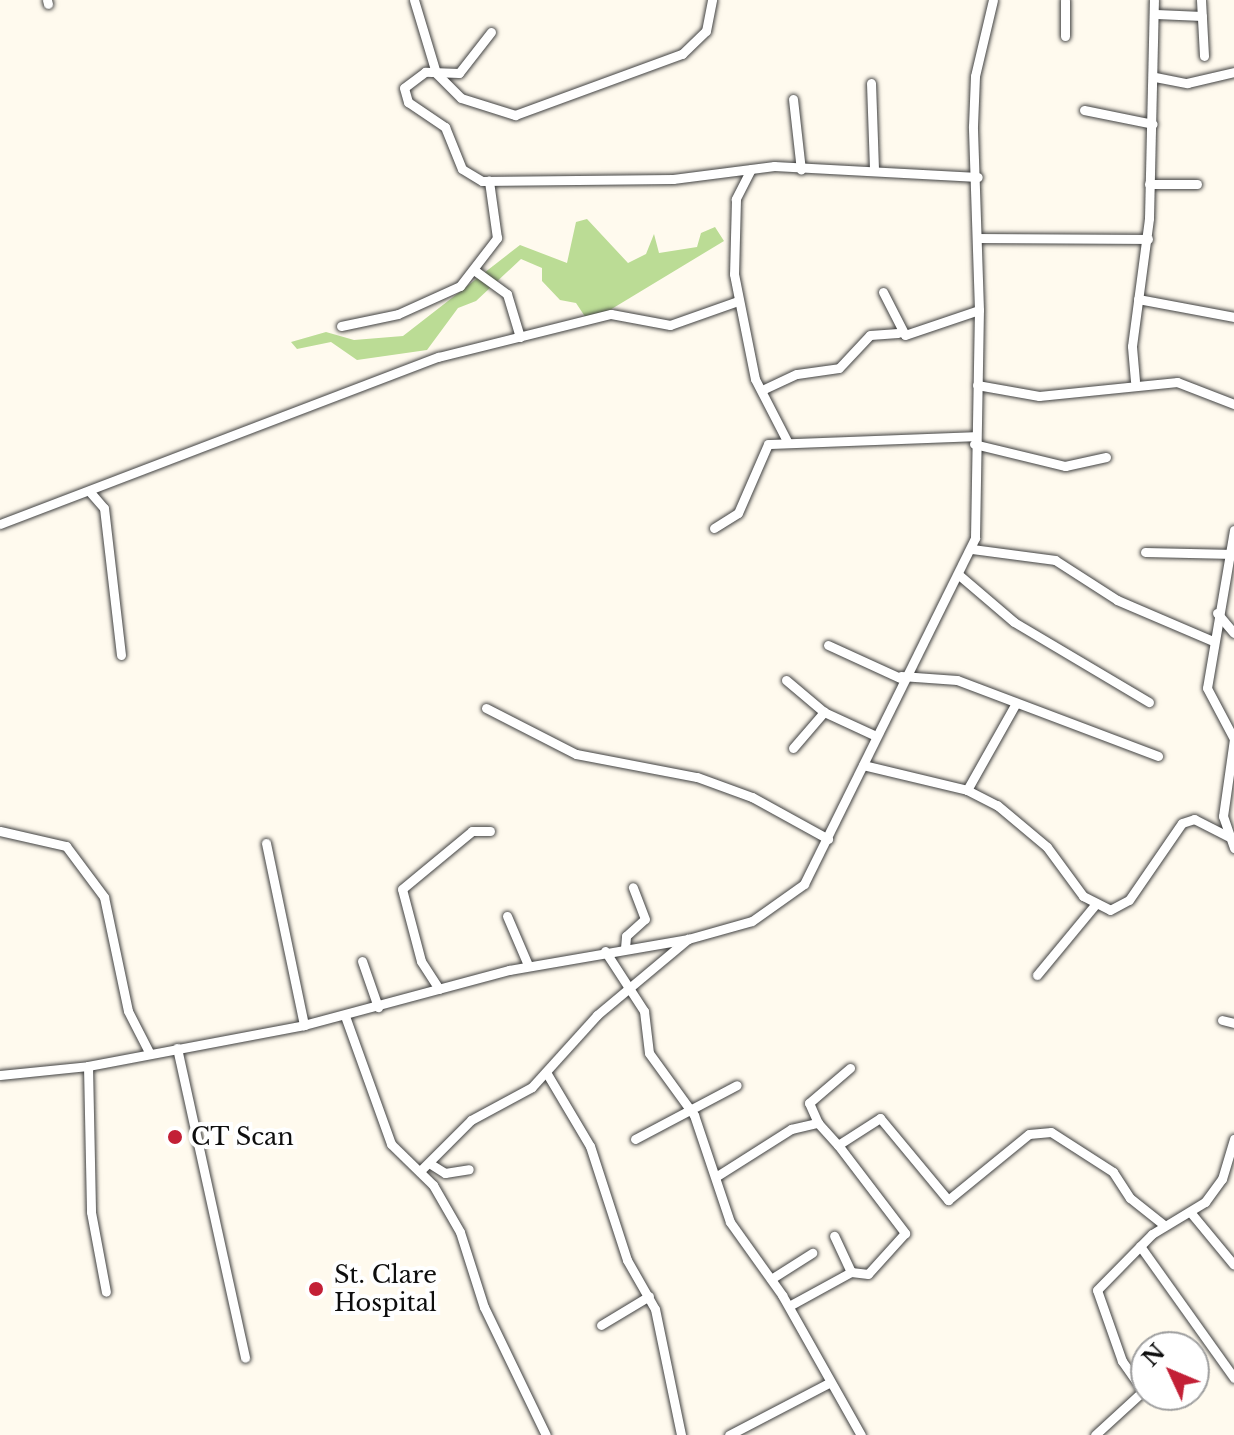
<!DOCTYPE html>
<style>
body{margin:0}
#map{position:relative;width:1234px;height:1435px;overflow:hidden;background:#fffaee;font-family:"Libre Baskerville",serif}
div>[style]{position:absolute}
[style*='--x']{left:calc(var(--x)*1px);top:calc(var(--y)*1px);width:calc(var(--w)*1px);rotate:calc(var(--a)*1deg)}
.forest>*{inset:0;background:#bbdc95}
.roads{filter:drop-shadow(0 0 2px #414141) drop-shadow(0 0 2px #414141)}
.minor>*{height:9px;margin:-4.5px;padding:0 4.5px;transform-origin:4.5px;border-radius:4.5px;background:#fff}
.dots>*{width:22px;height:22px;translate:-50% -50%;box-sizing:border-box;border:4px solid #fff;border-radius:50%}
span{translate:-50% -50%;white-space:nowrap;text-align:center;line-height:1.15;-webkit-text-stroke:8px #fff;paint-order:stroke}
.poi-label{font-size:24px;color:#0e0e0e}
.left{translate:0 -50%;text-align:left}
.north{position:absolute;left:1130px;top:1331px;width:80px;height:80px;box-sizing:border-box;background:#fff;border:2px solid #9f9f9f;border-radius:50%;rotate:314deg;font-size:22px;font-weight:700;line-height:32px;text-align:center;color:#0e0e0e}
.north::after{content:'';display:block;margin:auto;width:28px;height:36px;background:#c32036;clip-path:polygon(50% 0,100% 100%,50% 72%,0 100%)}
</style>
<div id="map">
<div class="forest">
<i style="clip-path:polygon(587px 219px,628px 263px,646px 254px,654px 234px,659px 253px,697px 247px,701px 233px,715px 227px,724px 241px,600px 316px,586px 318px,576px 303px,560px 300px,542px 281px,542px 268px,521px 259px,476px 301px,458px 308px,427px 350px,357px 360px,331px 342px,297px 349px,291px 342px,326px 332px,354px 340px,403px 336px,520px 245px,567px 263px,576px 222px)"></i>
</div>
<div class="roads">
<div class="minor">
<i style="--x:47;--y:0;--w:4;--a:76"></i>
<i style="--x:414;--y:0;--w:76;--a:73.2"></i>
<i style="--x:436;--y:73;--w:35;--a:45"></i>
<i style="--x:461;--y:98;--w:57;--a:17.5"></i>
<i style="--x:515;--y:115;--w:178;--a:-20.1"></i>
<i style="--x:682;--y:54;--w:33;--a:-44"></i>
<i style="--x:706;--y:31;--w:32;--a:-79"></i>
<i style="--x:1201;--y:0;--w:56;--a:86.9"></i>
<i style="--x:1156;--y:14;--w:46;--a:2.5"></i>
<i style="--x:491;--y:32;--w:52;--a:128"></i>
<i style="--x:459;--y:73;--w:34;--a:-178"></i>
<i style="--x:425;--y:72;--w:26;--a:143"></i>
<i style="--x:404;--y:88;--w:15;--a:74"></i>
<i style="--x:408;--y:102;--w:45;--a:34"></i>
<i style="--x:445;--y:127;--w:45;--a:68"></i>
<i style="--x:462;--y:169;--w:23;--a:31"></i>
<i style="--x:482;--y:181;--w:191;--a:-0.6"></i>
<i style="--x:673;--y:179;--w:102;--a:-7.3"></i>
<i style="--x:774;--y:166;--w:204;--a:3.1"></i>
<i style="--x:1065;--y:36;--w:36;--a:-90"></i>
<i style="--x:1155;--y:77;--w:33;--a:11"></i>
<i style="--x:1187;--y:83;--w:48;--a:-13.2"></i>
<i style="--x:871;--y:83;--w:88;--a:88"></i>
<i style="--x:793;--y:99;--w:71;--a:83.6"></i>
<i style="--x:1084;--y:110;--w:70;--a:11.5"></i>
<i style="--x:751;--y:169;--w:34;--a:117"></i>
<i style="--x:736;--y:199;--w:75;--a:91.5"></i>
<i style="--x:734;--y:274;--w:107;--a:78.7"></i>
<i style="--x:755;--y:379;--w:70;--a:62.7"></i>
<i style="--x:1149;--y:184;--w:48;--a:0"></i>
<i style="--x:979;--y:238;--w:169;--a:0.3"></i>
<i style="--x:474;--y:270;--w:41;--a:36"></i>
<i style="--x:507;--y:294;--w:45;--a:73.2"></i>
<i style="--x:883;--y:292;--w:48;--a:62.9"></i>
<i style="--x:905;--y:335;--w:78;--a:-18.7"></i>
<i style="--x:1138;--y:299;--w:98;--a:10.6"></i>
<i style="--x:341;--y:326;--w:58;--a:-11.9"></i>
<i style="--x:398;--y:314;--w:68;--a:-24.3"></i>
<i style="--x:460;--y:286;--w:61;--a:-52.4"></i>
<i style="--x:497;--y:238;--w:58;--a:-98"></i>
<i style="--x:1135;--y:381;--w:35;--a:-95"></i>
<i style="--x:1132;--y:346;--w:129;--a:-82.4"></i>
<i style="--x:1149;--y:218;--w:218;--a:-88.7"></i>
<i style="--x:977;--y:385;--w:63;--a:10.1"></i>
<i style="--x:1039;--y:396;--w:139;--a:-5.8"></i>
<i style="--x:1177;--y:382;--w:61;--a:21.1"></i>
<i style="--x:762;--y:390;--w:38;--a:-25"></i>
<i style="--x:797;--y:374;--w:42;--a:-8.1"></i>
<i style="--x:839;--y:368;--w:45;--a:-46.8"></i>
<i style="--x:870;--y:335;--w:28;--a:-4"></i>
<i style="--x:974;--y:444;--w:94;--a:13.6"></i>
<i style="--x:1065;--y:466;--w:42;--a:-12.4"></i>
<i style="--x:90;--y:492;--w:21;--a:49"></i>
<i style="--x:104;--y:508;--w:148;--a:83.4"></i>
<i style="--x:0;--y:524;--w:469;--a:-20.9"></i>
<i style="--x:438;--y:357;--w:178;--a:-14"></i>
<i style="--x:611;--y:314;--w:60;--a:10.6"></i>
<i style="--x:670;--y:325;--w:72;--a:-19.4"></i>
<i style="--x:714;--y:528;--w:28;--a:-32"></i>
<i style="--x:738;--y:513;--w:75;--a:-66.5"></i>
<i style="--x:768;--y:444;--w:207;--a:-2.2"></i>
<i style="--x:1234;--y:530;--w:160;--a:99.7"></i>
<i style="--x:1207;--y:688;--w:58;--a:62.1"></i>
<i style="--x:1234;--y:739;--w:78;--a:98.1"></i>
<i style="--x:1223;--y:816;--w:34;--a:71"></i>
<i style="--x:972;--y:549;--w:84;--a:7.5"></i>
<i style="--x:1055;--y:560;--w:74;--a:32.8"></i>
<i style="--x:1117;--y:600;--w:102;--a:23.1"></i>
<i style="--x:1145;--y:552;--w:89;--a:1.3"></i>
<i style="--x:959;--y:575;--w:72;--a:40.5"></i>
<i style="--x:1014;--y:622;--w:157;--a:30.7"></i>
<i style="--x:1217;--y:613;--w:26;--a:50"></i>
<i style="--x:828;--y:645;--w:79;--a:24.6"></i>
<i style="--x:901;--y:676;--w:56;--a:4.1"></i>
<i style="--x:957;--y:680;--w:215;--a:20.7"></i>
<i style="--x:786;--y:680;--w:50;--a:40.1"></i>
<i style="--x:824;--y:712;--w:57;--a:24.8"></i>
<i style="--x:486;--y:708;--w:101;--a:27.1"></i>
<i style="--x:576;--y:754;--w:123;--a:10.8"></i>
<i style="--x:697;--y:777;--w:59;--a:20"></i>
<i style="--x:752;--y:797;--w:87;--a:28.9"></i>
<i style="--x:793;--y:748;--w:48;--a:-49.3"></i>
<i style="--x:863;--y:765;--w:107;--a:13.5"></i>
<i style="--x:967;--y:790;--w:34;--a:27"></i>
<i style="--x:997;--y:805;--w:65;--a:40"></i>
<i style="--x:1047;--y:847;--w:61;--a:53.7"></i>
<i style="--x:1083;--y:896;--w:30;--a:27"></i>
<i style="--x:1110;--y:910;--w:21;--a:-28"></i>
<i style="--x:1129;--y:900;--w:93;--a:-55.5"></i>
<i style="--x:1182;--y:823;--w:13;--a:-18"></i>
<i style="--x:1194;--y:819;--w:38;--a:27"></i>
<i style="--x:967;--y:790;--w:100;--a:-60.6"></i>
<i style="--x:0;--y:831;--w:68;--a:12.8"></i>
<i style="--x:66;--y:846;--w:64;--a:53.3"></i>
<i style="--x:104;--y:897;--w:116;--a:78.1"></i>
<i style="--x:128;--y:1011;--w:48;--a:62.9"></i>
<i style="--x:266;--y:843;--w:186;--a:78.2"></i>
<i style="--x:507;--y:916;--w:53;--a:66.8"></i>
<i style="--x:625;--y:948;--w:12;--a:-85"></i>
<i style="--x:626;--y:936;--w:25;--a:-42"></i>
<i style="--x:645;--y:919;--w:34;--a:-111"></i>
<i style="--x:605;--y:951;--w:72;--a:57"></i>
<i style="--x:644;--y:1011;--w:42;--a:83.2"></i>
<i style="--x:649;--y:1053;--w:77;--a:54"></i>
<i style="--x:694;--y:1115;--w:113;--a:71.4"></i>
<i style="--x:730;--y:1222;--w:90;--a:54.5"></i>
<i style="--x:782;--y:1295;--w:161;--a:60.6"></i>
<i style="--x:362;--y:961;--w:49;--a:70.8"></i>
<i style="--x:1037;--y:975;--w:91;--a:-50.4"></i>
<i style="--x:439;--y:989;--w:33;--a:-123"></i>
<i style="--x:421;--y:961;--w:74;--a:-104.8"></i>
<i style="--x:402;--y:889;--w:91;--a:-39.6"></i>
<i style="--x:472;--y:831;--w:18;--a:0"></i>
<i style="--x:345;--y:1016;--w:136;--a:70.2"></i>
<i style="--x:391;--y:1144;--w:59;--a:44.3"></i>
<i style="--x:433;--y:1185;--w:54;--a:60.1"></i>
<i style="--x:460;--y:1232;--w:79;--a:72.3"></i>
<i style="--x:484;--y:1307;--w:142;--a:64.2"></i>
<i style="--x:1222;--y:1020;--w:12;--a:14"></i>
<i style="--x:177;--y:1048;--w:317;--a:77.6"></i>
<i style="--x:88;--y:1066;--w:146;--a:88.8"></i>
<i style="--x:91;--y:1212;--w:81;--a:79.4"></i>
<i style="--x:546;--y:1072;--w:86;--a:59.3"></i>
<i style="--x:590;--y:1146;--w:120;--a:72"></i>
<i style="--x:627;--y:1260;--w:56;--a:60.3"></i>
<i style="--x:655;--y:1309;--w:129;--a:78.3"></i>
<i style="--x:0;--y:1075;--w:88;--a:-5.8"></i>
<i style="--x:88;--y:1066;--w:220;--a:-10.7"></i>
<i style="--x:304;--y:1025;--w:212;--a:-15"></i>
<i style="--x:509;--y:970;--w:182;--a:-9.8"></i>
<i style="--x:688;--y:939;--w:66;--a:-15.7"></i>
<i style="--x:752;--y:921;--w:64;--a:-35.4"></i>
<i style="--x:804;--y:884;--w:386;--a:-63.7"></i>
<i style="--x:975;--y:538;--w:228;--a:-89"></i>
<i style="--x:979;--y:310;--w:184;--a:-91.9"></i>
<i style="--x:973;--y:126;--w:50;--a:-87.7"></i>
<i style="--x:975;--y:76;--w:78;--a:-76.7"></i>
<i style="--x:818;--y:1123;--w:22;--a:-114"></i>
<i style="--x:809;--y:1103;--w:54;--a:-40.5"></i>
<i style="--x:635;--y:1139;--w:115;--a:-27.9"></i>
<i style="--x:838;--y:1145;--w:111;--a:52.7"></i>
<i style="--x:905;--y:1233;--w:55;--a:132.1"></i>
<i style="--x:868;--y:1274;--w:17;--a:-173"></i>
<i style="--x:429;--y:1163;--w:19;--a:32"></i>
<i style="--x:445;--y:1173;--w:24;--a:-9"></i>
<i style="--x:420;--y:1171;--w:72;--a:-45"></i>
<i style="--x:471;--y:1120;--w:69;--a:-28.4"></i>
<i style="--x:532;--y:1087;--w:97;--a:-47.9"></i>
<i style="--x:597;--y:1015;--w:119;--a:-39.9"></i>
<i style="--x:717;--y:1176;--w:88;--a:-32.4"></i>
<i style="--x:791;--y:1129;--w:28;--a:-13"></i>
<i style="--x:818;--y:1123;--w:30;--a:48"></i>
<i style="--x:838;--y:1145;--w:50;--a:-32.7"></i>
<i style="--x:880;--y:1118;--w:107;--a:50.3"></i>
<i style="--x:948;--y:1200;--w:104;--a:-39.2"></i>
<i style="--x:1029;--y:1134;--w:22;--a:-5"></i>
<i style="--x:1051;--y:1132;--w:74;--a:32.8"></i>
<i style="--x:1113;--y:1172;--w:31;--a:57"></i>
<i style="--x:1130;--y:1198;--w:43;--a:38.5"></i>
<i style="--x:1191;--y:1213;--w:67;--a:50.4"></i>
<i style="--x:1140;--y:1246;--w:162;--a:54.5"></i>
<i style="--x:771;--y:1279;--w:49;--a:-32.4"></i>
<i style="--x:789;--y:1306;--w:71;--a:-28.7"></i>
<i style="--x:851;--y:1272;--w:40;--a:-115"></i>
<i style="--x:601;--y:1325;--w:56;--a:-31.1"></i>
<i style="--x:729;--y:1435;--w:113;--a:-27.5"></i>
<i style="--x:1095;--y:1435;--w:65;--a:-42.5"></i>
<i style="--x:1143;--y:1391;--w:37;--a:-125"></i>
<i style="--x:1122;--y:1361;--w:75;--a:-109.4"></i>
<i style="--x:1097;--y:1290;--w:78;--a:-45.5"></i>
<i style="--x:1152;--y:1234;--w:62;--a:-31.1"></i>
<i style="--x:1205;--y:1202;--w:29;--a:-54"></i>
<i style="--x:1222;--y:1179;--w:42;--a:-73.3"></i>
</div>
</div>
<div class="dots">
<i style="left:175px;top:1137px;background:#c32036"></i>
<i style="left:316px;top:1289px;background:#c32036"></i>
</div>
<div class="poi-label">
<span class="left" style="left:191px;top:1137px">CT Scan</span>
<span class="left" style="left:334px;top:1289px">St. Clare<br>Hospital</span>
</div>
<div class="north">N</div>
</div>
